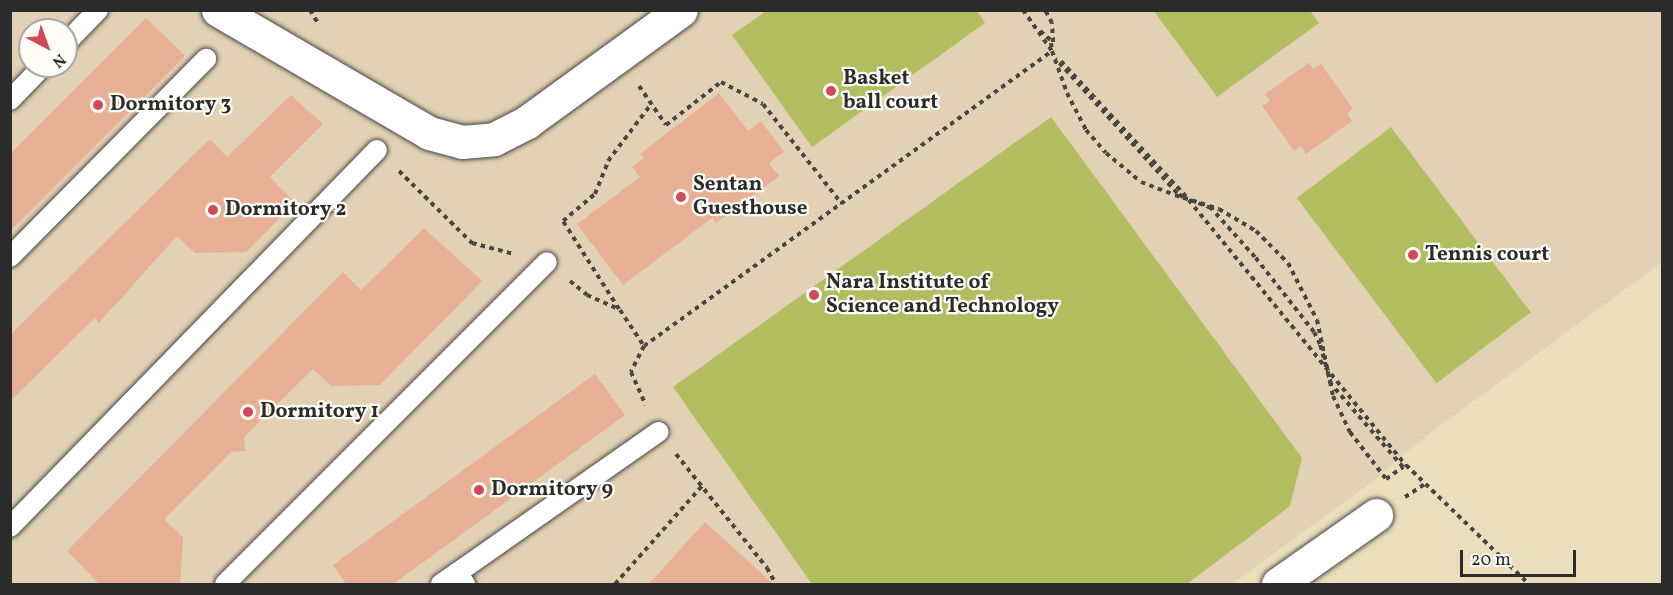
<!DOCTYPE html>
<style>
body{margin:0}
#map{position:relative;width:1673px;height:595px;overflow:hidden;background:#ebdebc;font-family:Vollkorn,serif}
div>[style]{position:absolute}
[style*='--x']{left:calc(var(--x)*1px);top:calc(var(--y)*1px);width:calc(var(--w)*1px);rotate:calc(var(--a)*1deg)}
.built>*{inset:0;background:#e2d1b4}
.green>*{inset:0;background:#b1bd5f;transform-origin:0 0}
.building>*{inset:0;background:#e7af94}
.path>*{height:4px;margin-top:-2px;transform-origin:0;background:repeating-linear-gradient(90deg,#484641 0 4.5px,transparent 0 9px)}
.roads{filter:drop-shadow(0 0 2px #484641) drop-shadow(0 0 2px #484641)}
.service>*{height:20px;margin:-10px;padding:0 10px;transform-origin:10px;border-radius:10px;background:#fff}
.minor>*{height:33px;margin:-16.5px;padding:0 16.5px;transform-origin:16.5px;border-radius:16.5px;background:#fff}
.dots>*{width:16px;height:16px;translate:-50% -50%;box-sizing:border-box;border:3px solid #fdfcf7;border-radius:50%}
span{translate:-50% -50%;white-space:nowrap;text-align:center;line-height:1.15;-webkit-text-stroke:4.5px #fdfcf7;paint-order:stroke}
.poi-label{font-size:21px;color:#2b2b2b;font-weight:700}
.left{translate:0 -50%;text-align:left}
.frame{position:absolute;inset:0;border:12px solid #2b2b2b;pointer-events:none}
.north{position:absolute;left:18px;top:18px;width:60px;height:60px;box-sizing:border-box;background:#fdfcf7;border:2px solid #a9a8a5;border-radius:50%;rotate:139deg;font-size:16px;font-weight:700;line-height:24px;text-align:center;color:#2b2b2b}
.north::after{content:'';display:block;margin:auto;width:21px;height:27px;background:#d1495b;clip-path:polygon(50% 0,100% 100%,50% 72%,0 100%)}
.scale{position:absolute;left:1460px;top:550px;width:116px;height:27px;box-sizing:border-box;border:3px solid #2b2b2b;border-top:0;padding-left:8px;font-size:18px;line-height:21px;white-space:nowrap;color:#2b2b2b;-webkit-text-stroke:4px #fdfcf7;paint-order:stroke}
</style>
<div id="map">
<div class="built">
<i style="clip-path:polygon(evenodd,10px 11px,1662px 11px,1662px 262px,1426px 436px,1372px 482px,1232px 584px,11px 584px,10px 11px,30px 30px,66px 30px,66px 66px,30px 66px,30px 30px)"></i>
</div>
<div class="green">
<i style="clip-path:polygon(766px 11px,977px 11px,985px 23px,812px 147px,732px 35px)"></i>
<i style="clip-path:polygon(1154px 11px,1310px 11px,1319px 23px,1217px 97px)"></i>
<i style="clip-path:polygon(1051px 117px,1302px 458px,1290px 506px,1187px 584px,812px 584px,673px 387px)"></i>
<i style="left:1391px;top:127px;width:232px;height:118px;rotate:53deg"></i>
</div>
<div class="building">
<i style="clip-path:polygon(146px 18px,185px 56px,10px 231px,10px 154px)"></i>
<i style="clip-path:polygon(1309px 63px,1313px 69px,1321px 64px,1353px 109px,1347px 114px,1352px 121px,1306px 154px,1301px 146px,1294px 151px,1262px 106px,1270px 101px,1265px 94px)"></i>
<i style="clip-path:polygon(719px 93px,748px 131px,761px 121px,784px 152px,769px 163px,779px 176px,716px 223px,712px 218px,623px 285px,577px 224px,640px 177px,632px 167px,644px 158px,640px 154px)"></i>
<i style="clip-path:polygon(291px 95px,323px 124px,270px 177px,295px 203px,246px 252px,195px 253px,177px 236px,99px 323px,95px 318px,10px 401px,10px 335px,210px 139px,227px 157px)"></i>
<i style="clip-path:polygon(424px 228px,482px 281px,380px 385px,331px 386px,313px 369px,244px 437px,245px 451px,231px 452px,164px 519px,183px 537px,180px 585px,100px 585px,67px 551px,343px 272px,361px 290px)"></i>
<i style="clip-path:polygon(595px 374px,625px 415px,392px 585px,347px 585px,333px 565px)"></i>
<i style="clip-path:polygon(705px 522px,774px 585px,648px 585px)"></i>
</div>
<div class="path">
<i style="--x:310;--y:10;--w:17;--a:59"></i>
<i style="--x:1023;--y:10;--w:50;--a:54.7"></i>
<i style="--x:1040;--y:31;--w:17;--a:40"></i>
<i style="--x:1053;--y:42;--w:19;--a:-93"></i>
<i style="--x:1052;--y:23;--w:15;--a:-118"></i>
<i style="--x:1051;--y:43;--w:8;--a:83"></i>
<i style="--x:1052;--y:51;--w:45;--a:70.3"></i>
<i style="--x:1067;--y:93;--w:42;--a:62.8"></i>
<i style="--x:1086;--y:130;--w:30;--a:49"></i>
<i style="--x:1106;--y:153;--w:45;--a:39.6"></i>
<i style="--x:1141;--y:182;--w:36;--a:21"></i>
<i style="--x:1175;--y:195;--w:46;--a:17.7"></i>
<i style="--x:1219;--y:209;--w:43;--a:30.7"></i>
<i style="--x:1256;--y:231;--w:45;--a:45"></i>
<i style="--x:1288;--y:263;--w:64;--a:63"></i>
<i style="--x:1317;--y:320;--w:78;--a:78.1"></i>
<i style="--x:1333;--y:396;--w:40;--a:65"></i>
<i style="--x:1350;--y:432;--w:59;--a:52.5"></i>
<i style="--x:1386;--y:479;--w:21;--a:-35"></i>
<i style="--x:1403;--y:467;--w:110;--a:-130.9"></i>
<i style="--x:1331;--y:384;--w:41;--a:-105.4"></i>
<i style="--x:1320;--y:344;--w:13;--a:-117"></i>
<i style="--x:1314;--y:332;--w:95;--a:-128.2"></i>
<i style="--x:1255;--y:257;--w:66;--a:-131.9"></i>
<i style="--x:1211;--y:208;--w:30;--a:-159"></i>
<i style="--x:1183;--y:197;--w:7;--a:-146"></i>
<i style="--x:1177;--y:193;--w:181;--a:-132.1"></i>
<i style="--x:1061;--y:61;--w:180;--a:47.3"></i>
<i style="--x:1183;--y:193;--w:352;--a:50.7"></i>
<i style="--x:1406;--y:465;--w:171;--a:44.1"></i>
<i style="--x:639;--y:86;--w:47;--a:55.3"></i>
<i style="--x:666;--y:125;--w:70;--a:-38"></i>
<i style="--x:721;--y:82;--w:47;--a:27.6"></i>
<i style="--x:763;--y:104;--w:127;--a:51.7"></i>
<i style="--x:399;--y:171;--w:103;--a:44.6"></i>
<i style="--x:472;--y:243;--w:43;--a:14.7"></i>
<i style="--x:570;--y:281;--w:22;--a:39"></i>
<i style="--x:587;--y:295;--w:36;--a:24"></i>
<i style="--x:620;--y:310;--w:43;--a:56.3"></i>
<i style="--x:644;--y:346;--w:29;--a:117"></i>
<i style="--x:631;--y:372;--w:36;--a:66"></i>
<i style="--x:619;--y:309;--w:104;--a:-122.5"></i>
<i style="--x:563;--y:221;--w:42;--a:-40.2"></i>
<i style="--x:595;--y:194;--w:35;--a:-68"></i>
<i style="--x:608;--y:161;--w:73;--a:-52.8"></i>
<i style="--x:644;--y:346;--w:503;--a:-35.87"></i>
<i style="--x:676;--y:454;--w:146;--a:51.4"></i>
<i style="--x:767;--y:568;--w:18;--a:61"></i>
<i style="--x:1405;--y:497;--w:24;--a:-33"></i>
<i style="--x:615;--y:584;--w:131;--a:-48.4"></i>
</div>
<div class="roads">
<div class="service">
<i style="--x:66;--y:43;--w:46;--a:-45.9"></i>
<i style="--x:10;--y:100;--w:47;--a:-45.9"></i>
<i style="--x:10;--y:257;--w:279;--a:-45.3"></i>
<i style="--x:10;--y:527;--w:526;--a:-45.77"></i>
<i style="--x:457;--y:573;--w:246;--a:-35"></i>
<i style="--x:225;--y:584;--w:455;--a:-45"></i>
<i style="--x:441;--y:584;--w:19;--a:-35"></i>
<i style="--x:457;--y:573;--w:14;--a:54"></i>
</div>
<div class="minor">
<i style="--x:218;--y:10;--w:244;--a:30.2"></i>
<i style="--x:429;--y:133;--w:34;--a:15"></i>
<i style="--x:462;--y:142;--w:32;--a:-5"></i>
<i style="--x:494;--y:139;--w:37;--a:-27"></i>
<i style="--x:527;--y:122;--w:190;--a:-36"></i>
<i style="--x:1278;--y:584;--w:120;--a:-35.1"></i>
</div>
</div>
<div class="dots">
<i style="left:831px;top:91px;background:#d1495b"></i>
<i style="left:98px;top:105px;background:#d1495b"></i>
<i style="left:681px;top:197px;background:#d1495b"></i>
<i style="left:213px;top:210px;background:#d1495b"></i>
<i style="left:1413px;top:255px;background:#d1495b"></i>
<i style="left:814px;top:295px;background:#d1495b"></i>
<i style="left:248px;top:412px;background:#d1495b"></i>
<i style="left:479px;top:490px;background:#d1495b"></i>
</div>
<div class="poi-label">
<span class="left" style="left:843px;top:91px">Basket<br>ball court</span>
<span class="left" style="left:110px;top:105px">Dormitory 3</span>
<span class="left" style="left:693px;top:197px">Sentan<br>Guesthouse</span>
<span class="left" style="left:225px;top:210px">Dormitory 2</span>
<span class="left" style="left:1425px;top:255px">Tennis court</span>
<span class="left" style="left:826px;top:295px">Nara Institute of<br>Science and Technology</span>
<span class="left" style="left:260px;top:412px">Dormitory 1</span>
<span class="left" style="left:491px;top:490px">Dormitory 9</span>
</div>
<div class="frame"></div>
<div class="north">N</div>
<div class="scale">20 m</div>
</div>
